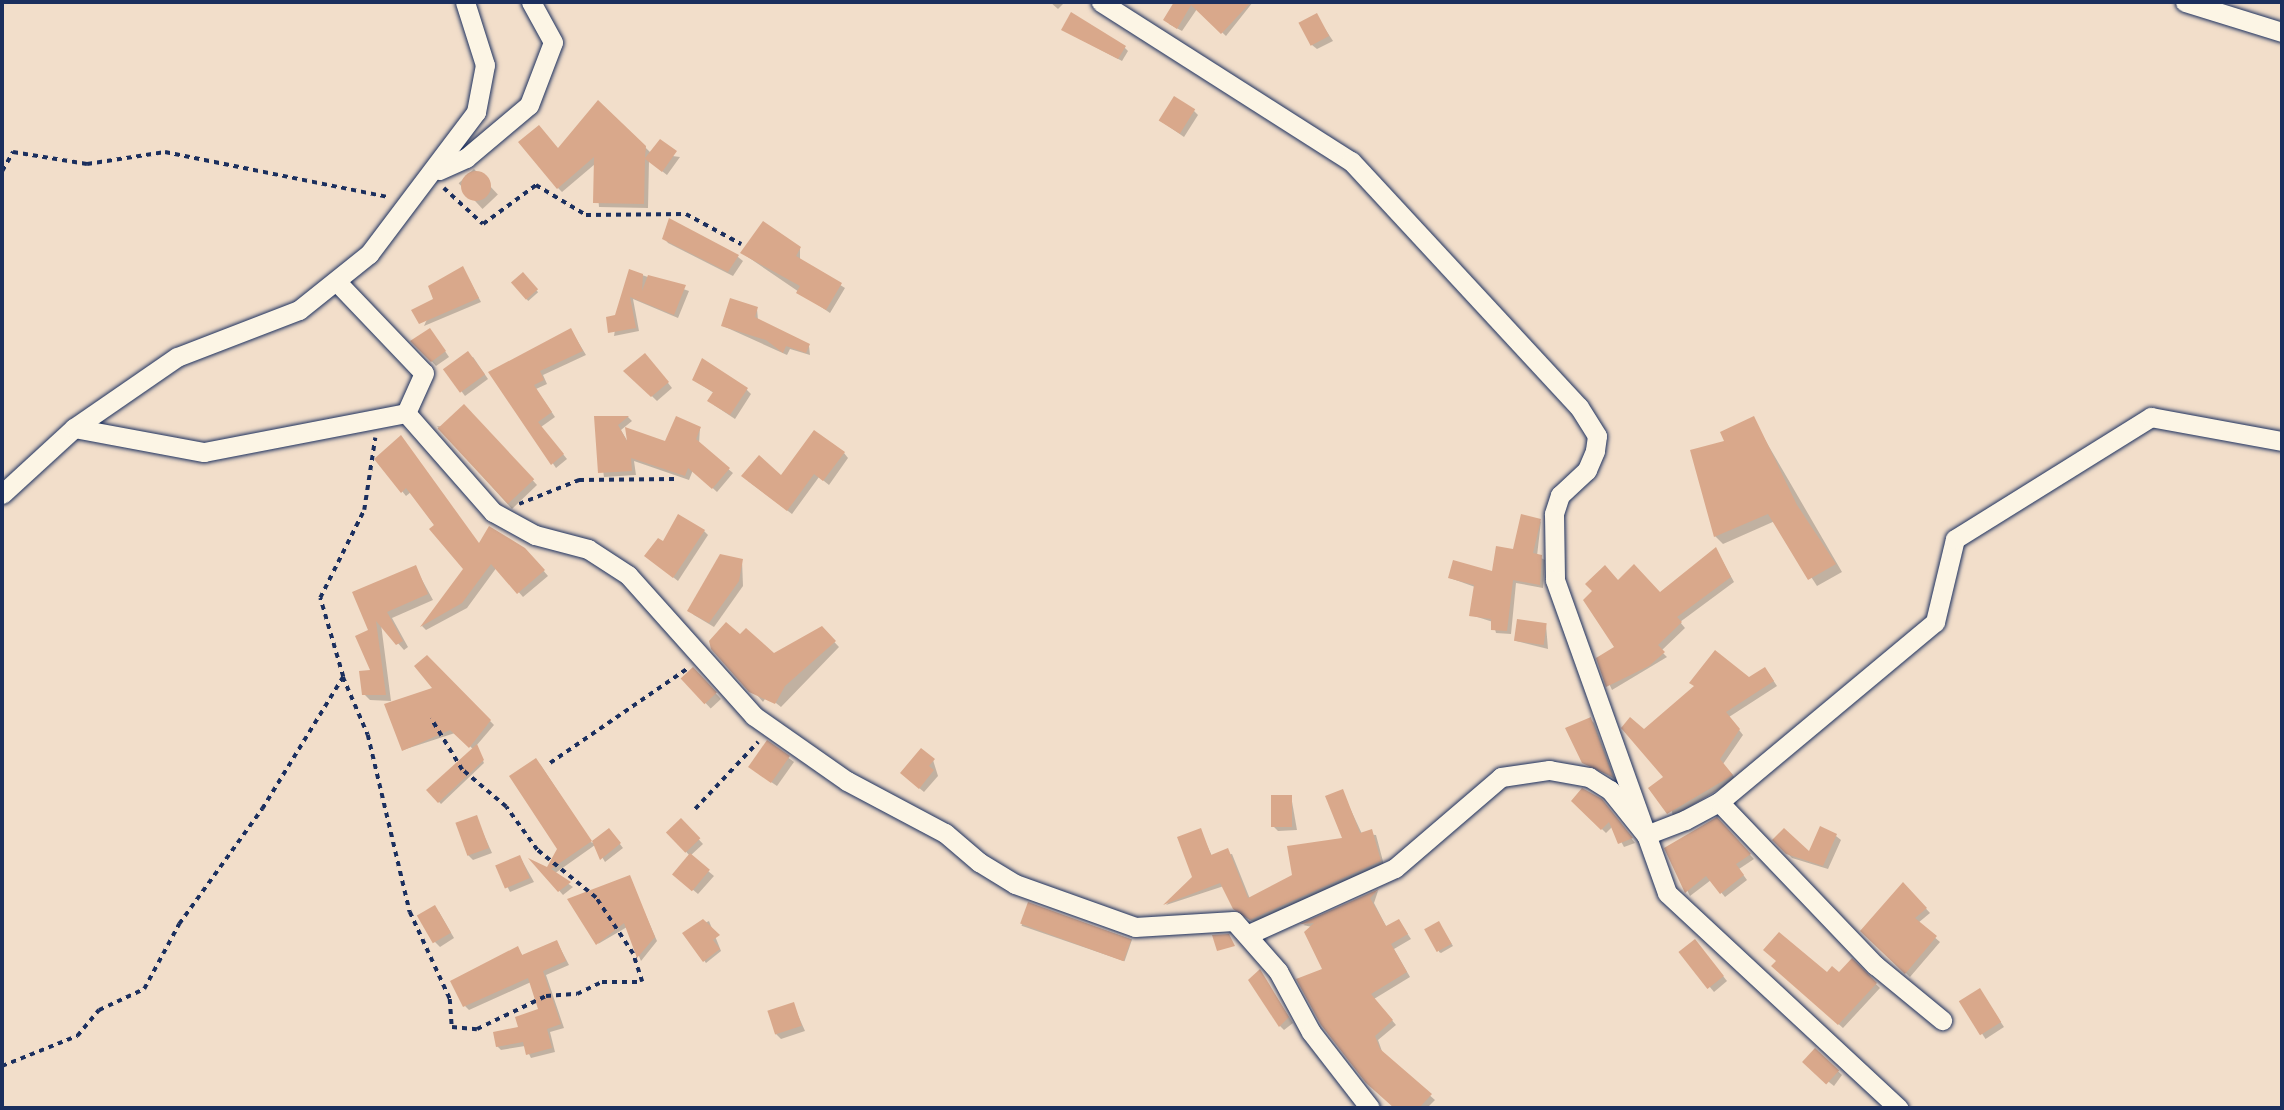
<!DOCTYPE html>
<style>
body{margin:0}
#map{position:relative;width:2284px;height:1110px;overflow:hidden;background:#f2deca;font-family:"Gochi Hand",sans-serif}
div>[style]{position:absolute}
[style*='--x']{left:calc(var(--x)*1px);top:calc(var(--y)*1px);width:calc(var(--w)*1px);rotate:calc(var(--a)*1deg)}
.shadow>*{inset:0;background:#0003;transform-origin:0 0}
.building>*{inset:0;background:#d9a88b;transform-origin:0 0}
.round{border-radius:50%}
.path>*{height:3.5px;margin-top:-1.75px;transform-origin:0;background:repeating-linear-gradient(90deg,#1b2f5e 0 5px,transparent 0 10px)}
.roads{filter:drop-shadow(0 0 2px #1b2f5e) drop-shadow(0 0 2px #1b2f5e)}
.minor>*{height:19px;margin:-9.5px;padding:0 9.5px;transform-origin:9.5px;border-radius:9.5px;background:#fcf5e5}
span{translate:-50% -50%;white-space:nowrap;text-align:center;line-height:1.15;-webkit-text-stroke:7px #fcf5e5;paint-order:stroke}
.frame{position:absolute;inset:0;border:4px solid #1b2f5e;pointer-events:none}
</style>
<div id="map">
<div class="shadow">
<i style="clip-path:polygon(1050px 2px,1065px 2px,1058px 9px)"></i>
<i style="clip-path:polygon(1176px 2px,1253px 2px,1226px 36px,1197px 9px,1182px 31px,1169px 24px)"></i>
<i style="clip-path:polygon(1316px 15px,1333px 41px,1317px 49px,1312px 45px)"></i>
<i style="clip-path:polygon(1063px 30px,1124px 47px,1128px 51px,1122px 61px)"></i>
<i style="clip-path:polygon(599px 102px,651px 153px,680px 157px,667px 175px,649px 161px,648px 208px,599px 207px,595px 164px,562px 192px,558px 188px,558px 150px)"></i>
<i style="clip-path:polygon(1194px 111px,1198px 115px,1184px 137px,1161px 121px)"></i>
<i style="left:474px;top:169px;width:35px;height:21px;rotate:47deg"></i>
<i style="clip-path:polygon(670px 221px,738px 257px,743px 261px,733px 276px,668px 243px,664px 238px)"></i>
<i style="clip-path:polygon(800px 248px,800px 260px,845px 288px,830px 313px,742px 253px)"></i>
<i style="clip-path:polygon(463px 268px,481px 302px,424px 326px,436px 299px)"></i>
<i style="left:523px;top:275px;width:23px;height:13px;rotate:49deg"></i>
<i style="clip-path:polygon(642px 275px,689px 291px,678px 318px,633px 299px,639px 331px,614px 336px,617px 317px)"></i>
<i style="clip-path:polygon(757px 309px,758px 320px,809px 346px,810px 355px,790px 349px,787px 355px,723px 326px)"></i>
<i style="clip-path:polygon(571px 330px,586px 355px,543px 375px,547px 384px,536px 389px,555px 417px,541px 427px,567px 459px,556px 468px,491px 373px)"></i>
<i style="clip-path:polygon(434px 335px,449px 357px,436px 366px,413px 341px)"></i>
<i style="clip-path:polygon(473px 357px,488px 379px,465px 396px,445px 369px)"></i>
<i style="clip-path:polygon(650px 360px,672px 388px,657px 401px,626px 371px)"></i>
<i style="clip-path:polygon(694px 380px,746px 389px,751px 394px,735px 419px,714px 405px,714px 393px)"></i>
<i style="clip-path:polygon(628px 417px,632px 421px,621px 430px,629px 444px,666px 443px,700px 428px,699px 444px,733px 473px,717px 492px,693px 470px,689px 480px,634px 461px,636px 475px,604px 477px,596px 418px)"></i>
<i style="clip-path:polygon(1753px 419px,1842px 572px,1817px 586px,1775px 521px,1723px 544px,1715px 536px,1727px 442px)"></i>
<i style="clip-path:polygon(437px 426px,491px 434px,537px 485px,512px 509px)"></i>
<i style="clip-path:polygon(844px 453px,848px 458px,829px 485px,819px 477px,792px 514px,748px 481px,782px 477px)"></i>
<i style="clip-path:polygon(376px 459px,480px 545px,530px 555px,548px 576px,523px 597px,497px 567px,467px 608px,426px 630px,422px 626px,465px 569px,411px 492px,406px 496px)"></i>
<i style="clip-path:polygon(1541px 521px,1537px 556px,1545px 560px,1543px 588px,1516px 583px,1511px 634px,1496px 633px,1493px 622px,1471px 615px,1475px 587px,1450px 578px,1494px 573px)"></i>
<i style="clip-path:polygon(704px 531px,708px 535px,678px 581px,651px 560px,663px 544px)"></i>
<i style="clip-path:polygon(1716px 549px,1734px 582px,1680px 622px,1685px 628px,1661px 651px,1667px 657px,1612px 690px,1598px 659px,1616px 648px,1618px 582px,1660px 594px)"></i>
<i style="clip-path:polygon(742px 560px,743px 586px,714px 627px,694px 615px,689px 610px)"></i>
<i style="clip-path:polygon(415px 567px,433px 600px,392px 618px,408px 647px,404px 650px,381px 624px,391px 701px,370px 700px,364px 694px,372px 671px,371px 631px,354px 593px)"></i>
<i style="clip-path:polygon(1546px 625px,1548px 649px,1516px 641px)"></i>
<i style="clip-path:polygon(821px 628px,839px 647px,781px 707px,767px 696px,763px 702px,711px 641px,740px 637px,774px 655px)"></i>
<i style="clip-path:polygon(427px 657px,494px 725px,476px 746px,484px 763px,441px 804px,428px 790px,473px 749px,455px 733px,403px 750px,435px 688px)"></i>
<i style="left:693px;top:669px;width:41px;height:14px;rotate:47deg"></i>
<i style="clip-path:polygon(1769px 674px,1777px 686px,1729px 717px,1743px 735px,1723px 764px,1736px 779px,1673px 817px,1665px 777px,1623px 728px,1644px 731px)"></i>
<i style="clip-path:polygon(1590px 719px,1594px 723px,1615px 779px,1584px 762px)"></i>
<i style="clip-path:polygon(767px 742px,794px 762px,777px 786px,755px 771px)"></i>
<i style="clip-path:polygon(933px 760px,938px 776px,924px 792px,907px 778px)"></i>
<i style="clip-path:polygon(540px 764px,592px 843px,609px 830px,623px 848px,605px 862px,595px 845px,554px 874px,573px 887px,563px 895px,535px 863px,548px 869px,560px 849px)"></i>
<i style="clip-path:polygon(1342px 791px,1362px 834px,1376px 835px,1384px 865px,1255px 923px,1239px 913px,1224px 886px,1166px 905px,1194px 877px,1200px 830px,1212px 856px,1232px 854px,1250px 899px,1294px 876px,1344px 839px)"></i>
<i style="clip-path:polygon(1291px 796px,1297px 830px,1278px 831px,1273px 826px)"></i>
<i style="clip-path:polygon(1573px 801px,1605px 805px,1635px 843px,1624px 847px,1613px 826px,1606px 833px)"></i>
<i style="clip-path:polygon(476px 817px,492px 853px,473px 860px,468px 855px)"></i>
<i style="clip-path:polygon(1716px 819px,1754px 859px,1739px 869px,1747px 880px,1725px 897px,1711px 880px,1690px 896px,1666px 848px)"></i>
<i style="clip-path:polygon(681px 820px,703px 844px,690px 856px,714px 876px,698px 894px,679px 878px,690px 856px,668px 832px)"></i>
<i style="clip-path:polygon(1836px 836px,1841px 840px,1828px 869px,1792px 858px,1775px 840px,1809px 854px)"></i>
<i style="clip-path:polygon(520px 857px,534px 882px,510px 892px,497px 866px)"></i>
<i style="clip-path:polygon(629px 877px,657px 941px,641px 961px,627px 927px,598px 944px)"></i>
<i style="clip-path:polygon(1903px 884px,1930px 913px,1918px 923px,1940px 942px,1910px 977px,1862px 931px)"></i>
<i style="clip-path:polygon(1378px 891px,1374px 903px,1387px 928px,1399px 921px,1411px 939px,1394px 949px,1410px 977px,1374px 999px,1396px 1025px,1378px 1040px,1383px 1054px,1435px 1100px,1427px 1108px,1394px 1108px,1323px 1024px,1325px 970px,1312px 927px,1303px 925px)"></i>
<i style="left:1029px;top:904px;width:109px;height:23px;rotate:19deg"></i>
<i style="clip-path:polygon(439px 912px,454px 938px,440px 947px,435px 942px)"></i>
<i style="clip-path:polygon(709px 921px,721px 951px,706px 963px,684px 933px)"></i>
<i style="clip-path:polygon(1440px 925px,1453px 946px,1441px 953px,1439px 952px)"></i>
<i style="clip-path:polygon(557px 942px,569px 965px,546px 975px,564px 1028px,550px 1032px,555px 1052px,531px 1058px,525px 1046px,501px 1050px,497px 1046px,540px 1010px,531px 982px,469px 1010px,465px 1006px,518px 949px,523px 956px)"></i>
<i style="clip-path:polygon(1699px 946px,1727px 981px,1714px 992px,1681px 952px)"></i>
<i style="clip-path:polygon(1852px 961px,1880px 988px,1843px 1028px,1774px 966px,1839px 975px)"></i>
<i style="clip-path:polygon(1260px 972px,1293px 1023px,1284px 1030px,1280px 1026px)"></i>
<i style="left:1980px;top:990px;width:44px;height:22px;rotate:57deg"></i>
<i style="clip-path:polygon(793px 1004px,805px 1031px,781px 1039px,776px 1034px)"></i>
<i style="clip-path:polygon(1815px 1050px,1842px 1075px,1834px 1086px,1810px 1067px)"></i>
</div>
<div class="building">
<i style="clip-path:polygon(1174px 2px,1251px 2px,1221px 34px,1191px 5px,1177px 29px,1163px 20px)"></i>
<i style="clip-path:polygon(1071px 12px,1126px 46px,1118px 59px,1061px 30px)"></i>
<i style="left:1317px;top:13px;width:26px;height:21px;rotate:62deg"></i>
<i style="left:1174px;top:96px;width:25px;height:29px;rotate:32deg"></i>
<i style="clip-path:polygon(598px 100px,646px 146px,645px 158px,660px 139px,677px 151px,662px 172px,645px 159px,644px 204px,593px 203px,594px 157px,557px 189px,518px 142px,539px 125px,558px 148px)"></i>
<i class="round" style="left:461px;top:171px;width:30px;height:30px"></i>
<i style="clip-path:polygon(669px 218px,739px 255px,728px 272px,662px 239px)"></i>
<i style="clip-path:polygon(763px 221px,801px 247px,796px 256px,842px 283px,826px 310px,796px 293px,800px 286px,740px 253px)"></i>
<i style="clip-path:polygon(463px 266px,479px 298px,419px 324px,411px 310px,433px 299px,428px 286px)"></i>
<i style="clip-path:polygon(629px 269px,643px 274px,642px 291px,648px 275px,686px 285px,674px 315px,630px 297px,636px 328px,608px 333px,606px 317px,615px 315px)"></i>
<i style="left:523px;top:272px;width:23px;height:16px;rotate:49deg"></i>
<i style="clip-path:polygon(730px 298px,758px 307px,755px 317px,810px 344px,806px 353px,786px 346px,783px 353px,766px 340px,721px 326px)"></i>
<i style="clip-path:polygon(430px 328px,446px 351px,431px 362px,410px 341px)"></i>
<i style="clip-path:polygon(571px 328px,583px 351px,540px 371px,544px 380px,534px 385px,552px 412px,538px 422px,564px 454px,551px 465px,488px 372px)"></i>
<i style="left:468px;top:351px;width:29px;height:31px;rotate:54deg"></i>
<i style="clip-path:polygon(645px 353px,669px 382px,651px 397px,623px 371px)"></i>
<i style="clip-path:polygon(702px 358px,748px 388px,730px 415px,707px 401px,713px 392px,692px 380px)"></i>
<i style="left:464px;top:404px;width:103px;height:36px;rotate:47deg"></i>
<i style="clip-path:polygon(594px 416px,629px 416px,618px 425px,627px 441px,625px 427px,665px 441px,676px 416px,701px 427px,696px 439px,730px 468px,712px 489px,688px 468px,685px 476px,631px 458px,632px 471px,598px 473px)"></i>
<i style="clip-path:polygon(1754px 416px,1797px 505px,1836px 564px,1808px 580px,1768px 514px,1714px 537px,1690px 450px,1724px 441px,1720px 432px)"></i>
<i style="clip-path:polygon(814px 430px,845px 452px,823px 481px,814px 474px,787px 511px,741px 476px,759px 455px,781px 475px)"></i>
<i style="clip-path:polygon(401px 435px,479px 543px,489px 526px,525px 548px,545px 570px,517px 594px,491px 564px,462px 603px,420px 627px,463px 569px,429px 529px,434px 525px,406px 488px,401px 493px,374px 459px)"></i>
<i style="clip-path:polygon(678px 514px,705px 530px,673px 578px,644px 556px,658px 538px,663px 541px)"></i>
<i style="clip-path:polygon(1521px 514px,1541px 519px,1533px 553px,1542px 555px,1540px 585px,1513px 580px,1507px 631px,1491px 630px,1491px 619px,1469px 616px,1474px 585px,1448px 578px,1453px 560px,1492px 571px,1496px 546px,1513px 549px)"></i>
<i style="clip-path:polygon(1716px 547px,1731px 577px,1677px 617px,1682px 622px,1658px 645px,1665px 652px,1649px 666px,1606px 687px,1596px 658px,1614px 647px,1583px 600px,1592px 591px,1585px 584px,1605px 565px,1618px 580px,1634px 564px,1660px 592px)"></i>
<i style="clip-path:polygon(720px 554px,743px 559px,739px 581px,709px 623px,687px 611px)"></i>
<i style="clip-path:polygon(416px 565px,428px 594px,387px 612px,403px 641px,396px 645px,376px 621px,386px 695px,362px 695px,359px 671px,370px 670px,355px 636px,368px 630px,352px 592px)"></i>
<i style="left:1517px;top:619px;width:30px;height:22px;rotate:8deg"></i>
<i style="clip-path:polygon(726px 622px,740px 634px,746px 628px,774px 653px,822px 626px,836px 641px,785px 686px,775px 704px,749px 692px,711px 649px,709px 641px)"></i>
<i style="clip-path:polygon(1715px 650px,1749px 677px,1765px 667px,1774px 681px,1726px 712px,1740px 729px,1720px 759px,1733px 775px,1667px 814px,1648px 788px,1663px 777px,1621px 728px,1630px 717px,1644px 729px,1694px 686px,1689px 683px)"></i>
<i style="clip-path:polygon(427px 655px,491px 720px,469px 748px,450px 730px,402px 751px,384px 704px,432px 688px,414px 666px)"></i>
<i style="left:693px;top:667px;width:35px;height:17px;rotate:47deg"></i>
<i style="clip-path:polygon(1591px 717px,1591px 718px,1613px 777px,1582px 763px,1565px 728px)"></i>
<i style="left:767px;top:740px;width:28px;height:33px;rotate:35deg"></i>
<i style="clip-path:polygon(477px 744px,484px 760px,438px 803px,426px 790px)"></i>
<i style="clip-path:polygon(921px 748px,935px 759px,929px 766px,934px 770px,919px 789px,900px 773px)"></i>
<i style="clip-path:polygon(536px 758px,592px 841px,609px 828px,621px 843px,600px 860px,592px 841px,551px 869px,571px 882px,558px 892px,528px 858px,547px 867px,557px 849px,509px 776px)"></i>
<i style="clip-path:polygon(1582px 788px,1602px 799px,1633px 838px,1618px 844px,1609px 822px,1601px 830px,1571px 801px)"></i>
<i style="clip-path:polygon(1343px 789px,1360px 833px,1372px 829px,1381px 861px,1250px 920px,1233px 909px,1220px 883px,1163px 905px,1192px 877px,1177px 837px,1201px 828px,1211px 855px,1228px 848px,1248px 898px,1292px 875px,1287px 846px,1342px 838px,1325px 796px)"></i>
<i style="left:1271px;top:795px;width:21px;height:32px"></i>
<i style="left:477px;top:815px;width:35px;height:23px;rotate:70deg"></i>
<i style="clip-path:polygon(1717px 817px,1751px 854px,1736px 864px,1744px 875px,1720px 894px,1706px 876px,1685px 893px,1664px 848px)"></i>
<i style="left:681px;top:818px;width:28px;height:21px;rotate:46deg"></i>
<i style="clip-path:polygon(1820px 826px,1837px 834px,1823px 866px,1786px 854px,1772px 840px,1784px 828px,1809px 851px)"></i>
<i style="left:690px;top:853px;width:26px;height:28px;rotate:40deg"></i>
<i style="left:520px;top:855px;width:25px;height:27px;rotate:67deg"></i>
<i style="clip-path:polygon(630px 875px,655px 937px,637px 958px,624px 923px,596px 945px,567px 899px)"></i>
<i style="clip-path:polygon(1903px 882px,1927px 908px,1915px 918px,1937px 936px,1905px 974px,1860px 931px)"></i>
<i style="clip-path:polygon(1379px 889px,1370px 898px,1386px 926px,1399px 919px,1408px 934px,1391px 944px,1407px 972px,1371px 994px,1393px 1020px,1375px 1036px,1380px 1049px,1432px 1094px,1419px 1108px,1394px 1108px,1366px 1083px,1321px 1025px,1296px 979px,1322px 969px,1304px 932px,1314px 923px,1300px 924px)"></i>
<i style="left:1028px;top:902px;width:110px;height:23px;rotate:20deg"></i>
<i style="left:435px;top:905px;width:32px;height:21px;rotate:60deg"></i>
<i style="clip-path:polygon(703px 919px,720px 935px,713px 940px,720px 949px,703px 962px,682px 933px)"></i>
<i style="left:1439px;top:921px;width:26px;height:17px;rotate:61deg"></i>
<i style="clip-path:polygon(1779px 932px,1827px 972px,1832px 966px,1839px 972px,1852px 958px,1877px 983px,1838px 1025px,1771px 966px,1776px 961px,1763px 950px)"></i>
<i style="clip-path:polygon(1229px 934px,1235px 946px,1217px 951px,1212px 935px)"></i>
<i style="left:1695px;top:939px;width:47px;height:21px;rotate:52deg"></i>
<i style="clip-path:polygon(557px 940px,566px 961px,543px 971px,561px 1024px,547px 1029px,552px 1048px,526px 1055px,523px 1042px,496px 1047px,493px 1032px,518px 1027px,515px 1017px,538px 1009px,528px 978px,463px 1007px,450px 981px,518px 946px,522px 955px)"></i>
<i style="clip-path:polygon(1260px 969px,1289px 1017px,1279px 1027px,1248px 980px)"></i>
<i style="left:1980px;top:988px;width:40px;height:25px;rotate:58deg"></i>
<i style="left:794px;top:1002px;width:25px;height:28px;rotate:72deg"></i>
<i style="left:1815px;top:1048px;width:33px;height:19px;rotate:43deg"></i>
</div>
<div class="path">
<i style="--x:2;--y:171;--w:22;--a:-60"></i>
<i style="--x:13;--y:152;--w:75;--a:9.2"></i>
<i style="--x:87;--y:164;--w:79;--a:-8.7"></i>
<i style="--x:165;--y:152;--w:227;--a:11.4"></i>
<i style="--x:444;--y:188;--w:53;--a:42.7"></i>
<i style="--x:483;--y:224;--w:66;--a:-36.3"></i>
<i style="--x:536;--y:185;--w:58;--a:31"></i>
<i style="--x:586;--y:215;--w:100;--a:-0.6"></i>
<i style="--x:686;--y:214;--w:63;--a:28.6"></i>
<i style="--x:519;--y:504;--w:65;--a:-21.8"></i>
<i style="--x:579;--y:480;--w:96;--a:-0.6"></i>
<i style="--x:343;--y:677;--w:63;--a:66.7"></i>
<i style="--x:368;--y:735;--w:182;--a:76.7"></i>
<i style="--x:410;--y:912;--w:96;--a:65.3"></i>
<i style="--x:450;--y:999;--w:28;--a:86"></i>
<i style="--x:452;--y:1027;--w:25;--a:5"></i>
<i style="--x:477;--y:1029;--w:76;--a:-25.6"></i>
<i style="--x:546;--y:996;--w:31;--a:-4"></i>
<i style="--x:577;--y:994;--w:28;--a:-26"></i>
<i style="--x:602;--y:982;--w:40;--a:0"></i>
<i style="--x:642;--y:982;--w:29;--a:-108"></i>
<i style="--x:633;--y:954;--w:67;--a:-123.5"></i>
<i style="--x:596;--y:898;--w:76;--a:-140.9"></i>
<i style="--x:537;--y:850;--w:53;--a:-125.8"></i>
<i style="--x:506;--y:807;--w:57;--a:-139.9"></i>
<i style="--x:462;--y:770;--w:60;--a:-121.3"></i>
<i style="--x:550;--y:763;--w:166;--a:-34.5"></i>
<i style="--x:695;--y:809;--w:92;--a:-46.8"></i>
<i style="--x:2;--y:1066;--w:81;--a:-21.8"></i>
<i style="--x:77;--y:1036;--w:34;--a:-50"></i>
<i style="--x:99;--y:1010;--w:50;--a:-25"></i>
<i style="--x:144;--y:989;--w:74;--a:-61.7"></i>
<i style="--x:179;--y:924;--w:142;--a:-54.2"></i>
<i style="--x:262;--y:809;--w:155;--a:-58.5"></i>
<i style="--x:343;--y:677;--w:82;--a:-106.2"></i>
<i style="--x:320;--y:598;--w:98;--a:-63.4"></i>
<i style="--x:364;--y:510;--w:73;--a:-81.3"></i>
</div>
<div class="roads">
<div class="minor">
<i style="--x:1101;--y:2;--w:296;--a:32.5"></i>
<i style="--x:1351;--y:161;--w:335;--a:47.2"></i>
<i style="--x:1579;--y:407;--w:34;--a:58"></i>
<i style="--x:1597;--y:436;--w:15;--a:98"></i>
<i style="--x:1595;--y:451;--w:21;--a:113"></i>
<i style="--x:1587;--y:470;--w:37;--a:137"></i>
<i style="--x:1560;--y:495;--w:20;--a:108"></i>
<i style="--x:1554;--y:514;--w:66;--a:89.1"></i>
<i style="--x:1555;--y:580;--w:332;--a:70.3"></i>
<i style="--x:1667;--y:893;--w:316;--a:42.9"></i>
<i style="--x:2185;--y:2;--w:102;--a:17.2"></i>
<i style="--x:439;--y:170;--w:30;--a:-24"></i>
<i style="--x:466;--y:158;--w:82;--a:-40.1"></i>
<i style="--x:529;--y:105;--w:67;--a:-69.1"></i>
<i style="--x:553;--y:42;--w:46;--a:-118.8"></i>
<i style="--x:336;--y:281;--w:127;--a:46.3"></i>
<i style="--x:424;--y:373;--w:44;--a:114.2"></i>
<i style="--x:74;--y:428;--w:132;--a:10.5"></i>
<i style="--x:204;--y:452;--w:206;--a:-10.9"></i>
<i style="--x:406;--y:413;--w:132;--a:48.7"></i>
<i style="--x:493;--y:512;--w:48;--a:28.7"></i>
<i style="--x:535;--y:535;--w:55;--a:14.8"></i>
<i style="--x:588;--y:549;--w:48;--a:33"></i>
<i style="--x:628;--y:575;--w:189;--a:48.2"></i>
<i style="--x:754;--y:716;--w:113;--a:35"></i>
<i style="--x:847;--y:781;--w:111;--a:28"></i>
<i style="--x:945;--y:833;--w:45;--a:40.5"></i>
<i style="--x:979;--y:862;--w:42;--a:31.4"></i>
<i style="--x:1015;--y:884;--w:127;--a:19.7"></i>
<i style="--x:1135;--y:927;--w:99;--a:-3.5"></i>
<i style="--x:1234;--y:921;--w:67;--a:48.7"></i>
<i style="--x:1278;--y:971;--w:69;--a:61.6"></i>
<i style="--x:1311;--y:1032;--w:96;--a:52.2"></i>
<i style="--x:2;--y:494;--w:98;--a:-42.5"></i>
<i style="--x:74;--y:428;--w:125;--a:-34.6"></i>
<i style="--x:177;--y:357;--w:131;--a:-21.1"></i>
<i style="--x:299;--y:310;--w:90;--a:-38.7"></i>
<i style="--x:369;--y:254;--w:178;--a:-53"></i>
<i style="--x:476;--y:112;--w:48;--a:-79.2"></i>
<i style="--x:485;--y:65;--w:66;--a:-107.6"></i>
<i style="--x:1719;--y:802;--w:226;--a:46.3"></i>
<i style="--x:1875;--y:965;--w:87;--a:39.4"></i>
<i style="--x:1249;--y:934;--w:160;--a:-24.3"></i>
<i style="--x:1395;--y:868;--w:140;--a:-40.6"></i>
<i style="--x:1501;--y:777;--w:49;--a:-8.3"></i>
<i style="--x:1549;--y:770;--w:41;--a:9.9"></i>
<i style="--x:1589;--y:777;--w:25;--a:32"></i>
<i style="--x:1610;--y:790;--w:58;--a:51.3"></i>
<i style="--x:1646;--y:835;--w:42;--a:-21"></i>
<i style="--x:1685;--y:820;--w:38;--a:-28"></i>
<i style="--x:1719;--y:802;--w:281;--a:-39.8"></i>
<i style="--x:1935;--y:622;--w:85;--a:-76.5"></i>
<i style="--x:1955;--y:539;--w:231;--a:-31.9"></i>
<i style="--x:2151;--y:417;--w:133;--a:10.4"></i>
</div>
</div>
<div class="frame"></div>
</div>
